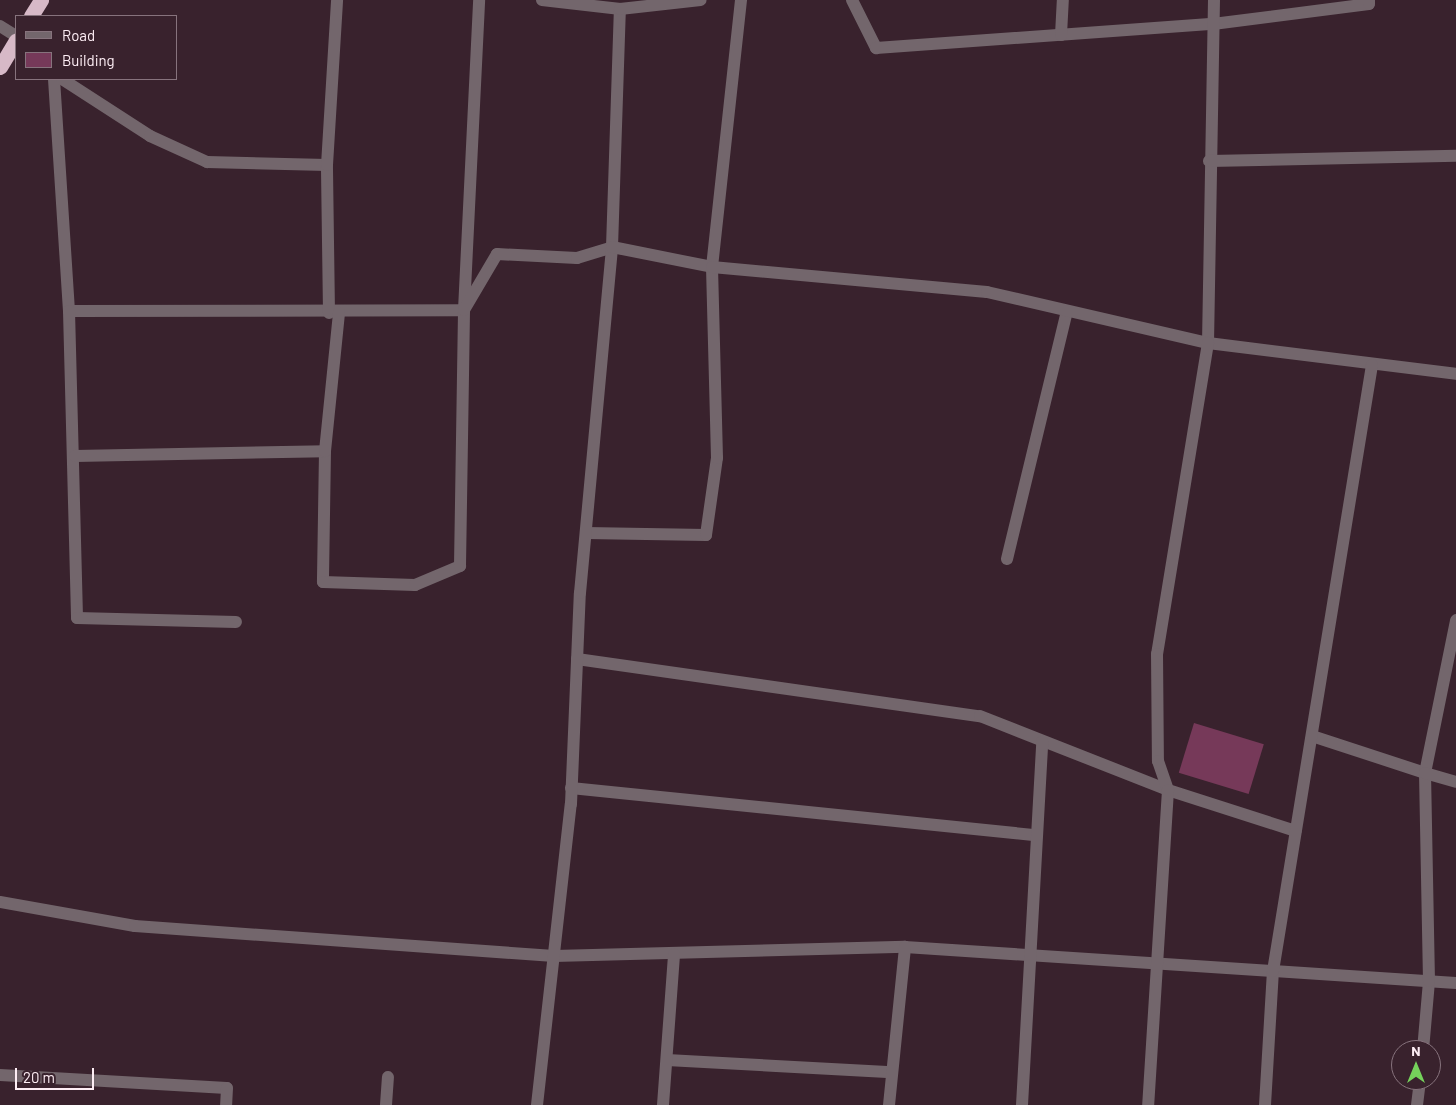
<!DOCTYPE html>
<style>
body{margin:0}
#map{position:relative;width:1456px;height:1105px;overflow:hidden;background:#39222d;font-family:Barlow,sans-serif}
div>[style]{position:absolute}
[style*='--x']{left:calc(var(--x)*1px);top:calc(var(--y)*1px);width:calc(var(--w)*1px);rotate:calc(var(--a)*1deg)}
.building>*{inset:0;background:#763959;transform-origin:0 0}
.street>*{height:12px;margin:-6px;padding:0 6px;transform-origin:6px;border-radius:6px;background:#73666c}
.highway>*{height:15px;margin:-7.5px;padding:0 7.5px;transform-origin:7.5px;border-radius:7.5px;background:#d7b9c7}
span{translate:-50% -50%;white-space:nowrap;text-align:center;line-height:1.15;-webkit-text-stroke:4.5px #39222d;paint-order:stroke}
.legend{position:absolute;left:15px;top:15px;width:162px;height:65px;box-sizing:border-box;background:#39222d;border:1px solid #87737d;margin:0;padding:6px 9px;list-style:none;font-size:15px;color:#fdedf4}
.legend li{display:flex;align-items:center;gap:10px;height:25px}
.legend b{width:25px;border:1px solid #87737d}
.north{position:absolute;left:1391px;top:1040px;width:50px;height:50px;box-sizing:border-box;background:#39222d;border:1px solid #87737d;border-radius:50%;rotate:0deg;font-size:14px;font-weight:700;line-height:20px;text-align:center;color:#fdedf4}
.north::after{content:'';display:block;margin:auto;width:18px;height:22px;background:#75d25b;clip-path:polygon(50% 0,100% 100%,50% 72%,0 100%)}
.scale{position:absolute;left:15px;top:1068px;width:79px;height:22px;box-sizing:border-box;border:2px solid #fdedf4;border-top:0;padding-left:6px;font-size:15px;line-height:18px;white-space:nowrap;color:#fdedf4;-webkit-text-stroke:4px #39222d;paint-order:stroke}
</style>
<div id="map">
<div class="building">
<i style="left:1194px;top:723px;width:73px;height:52px;rotate:17deg"></i>
</div>
<div class="street">
<i style="--x:542;--y:0;--w:79;--a:6.6"></i>
<i style="--x:852;--y:0;--w:54;--a:63.4"></i>
<i style="--x:876;--y:48;--w:338;--a:-4.1"></i>
<i style="--x:1213;--y:24;--w:157;--a:-7.3"></i>
<i style="--x:1369;--y:4;--w:4;--a:-90"></i>
<i style="--x:1214;--y:0;--w:343;--a:91"></i>
<i style="--x:1208;--y:343;--w:250;--a:7.1"></i>
<i style="--x:0;--y:26;--w:19;--a:32"></i>
<i style="--x:1061;--y:35;--w:35;--a:-87"></i>
<i style="--x:54;--y:79;--w:232;--a:86.3"></i>
<i style="--x:69;--y:311;--w:395;--a:-0.1"></i>
<i style="--x:464;--y:310;--w:310;--a:-87.2"></i>
<i style="--x:62;--y:79;--w:105;--a:32.9"></i>
<i style="--x:150;--y:136;--w:63;--a:24.5"></i>
<i style="--x:207;--y:162;--w:120;--a:1.4"></i>
<i style="--x:1209;--y:161;--w:247;--a:-1.2"></i>
<i style="--x:69;--y:311;--w:307;--a:88.5"></i>
<i style="--x:77;--y:618;--w:159;--a:1.4"></i>
<i style="--x:329;--y:313;--w:148;--a:-90.8"></i>
<i style="--x:327;--y:165;--w:165;--a:-86.5"></i>
<i style="--x:325;--y:451;--w:131;--a:90.9"></i>
<i style="--x:323;--y:582;--w:92;--a:1.9"></i>
<i style="--x:415;--y:585;--w:49;--a:-22.9"></i>
<i style="--x:460;--y:566;--w:256;--a:-89.1"></i>
<i style="--x:464;--y:310;--w:65;--a:-59.5"></i>
<i style="--x:497;--y:254;--w:80;--a:2.9"></i>
<i style="--x:577;--y:258;--w:37;--a:-17"></i>
<i style="--x:612;--y:247;--w:238;--a:-88.1"></i>
<i style="--x:620;--y:9;--w:81;--a:-6.3"></i>
<i style="--x:75;--y:456;--w:250;--a:-1.1"></i>
<i style="--x:325;--y:451;--w:139;--a:-84.2"></i>
<i style="--x:586;--y:533;--w:120;--a:1"></i>
<i style="--x:706;--y:535;--w:78;--a:-81.9"></i>
<i style="--x:717;--y:458;--w:191;--a:-91.5"></i>
<i style="--x:712;--y:267;--w:269;--a:-83.8"></i>
<i style="--x:1007;--y:559;--w:255;--a:-76.4"></i>
<i style="--x:577;--y:659;--w:407;--a:8.1"></i>
<i style="--x:980;--y:716;--w:202;--a:21.5"></i>
<i style="--x:1168;--y:790;--w:134;--a:17.8"></i>
<i style="--x:1312;--y:736;--w:119;--a:18.1"></i>
<i style="--x:1425;--y:773;--w:156;--a:-78.5"></i>
<i style="--x:571;--y:788;--w:467;--a:5.8"></i>
<i style="--x:0;--y:902;--w:137;--a:10.1"></i>
<i style="--x:135;--y:926;--w:420;--a:4.1"></i>
<i style="--x:554;--y:956;--w:351;--a:-1.5"></i>
<i style="--x:905;--y:947;--w:552;--a:3.74"></i>
<i style="--x:1423;--y:1050;--w:69;--a:-85"></i>
<i style="--x:1429;--y:981;--w:208;--a:-91.1"></i>
<i style="--x:1425;--y:773;--w:32;--a:16"></i>
<i style="--x:667;--y:1060;--w:225;--a:3.1"></i>
<i style="--x:0;--y:1075;--w:227;--a:3.3"></i>
<i style="--x:227;--y:1088;--w:17;--a:93"></i>
<i style="--x:386;--y:1105;--w:28;--a:-86"></i>
<i style="--x:537;--y:1105;--w:303;--a:-83.6"></i>
<i style="--x:571;--y:804;--w:211;--a:-87.6"></i>
<i style="--x:580;--y:593;--w:347;--a:-84.7"></i>
<i style="--x:612;--y:247;--w:102;--a:11.3"></i>
<i style="--x:712;--y:267;--w:276;--a:5.2"></i>
<i style="--x:987;--y:292;--w:227;--a:13"></i>
<i style="--x:1208;--y:343;--w:315;--a:99.3"></i>
<i style="--x:1157;--y:654;--w:107;--a:89.5"></i>
<i style="--x:1158;--y:761;--w:31;--a:71"></i>
<i style="--x:1168;--y:790;--w:316;--a:93.6"></i>
<i style="--x:663;--y:1105;--w:151;--a:-85.8"></i>
<i style="--x:889;--y:1105;--w:159;--a:-84.2"></i>
<i style="--x:1022;--y:1105;--w:364;--a:-86.8"></i>
<i style="--x:1265;--y:1105;--w:134;--a:-86.6"></i>
<i style="--x:1273;--y:971;--w:614;--a:-80.72"></i>
<i style="--x:1417;--y:1105;--w:25;--a:-83"></i>
</div>
<div class="highway">
<i style="--x:31;--y:16;--w:19;--a:-58"></i>
<i style="--x:0;--y:67;--w:31;--a:-59"></i>
</div>
<ul class="legend">
<li><b style="height:6px;background:#73666c"></b>Road</li>
<li><b style="height:14px;background:#763959"></b>Building</li>
</ul>
<div class="north">N</div>
<div class="scale">20 m</div>
</div>
